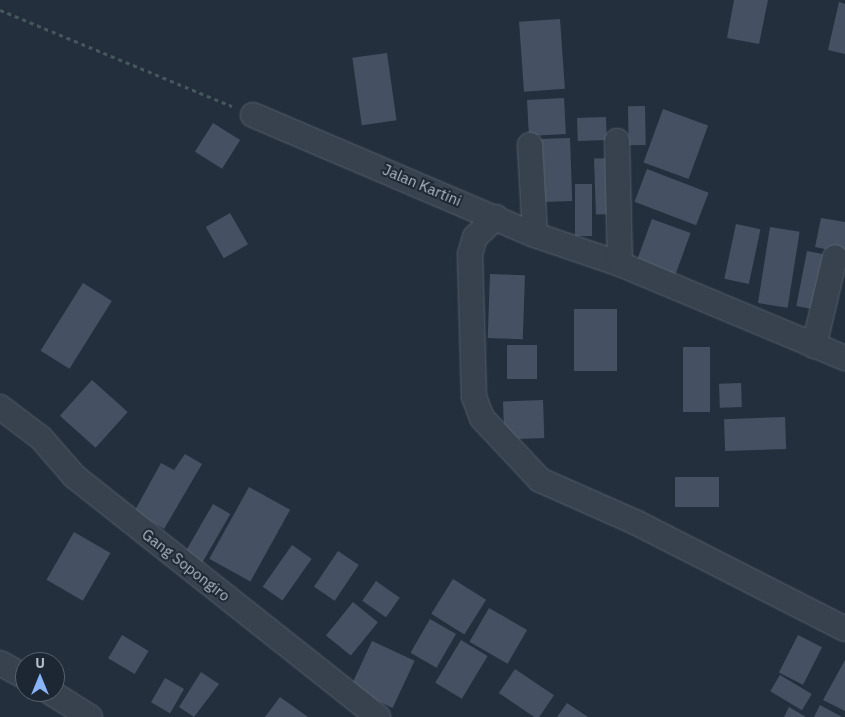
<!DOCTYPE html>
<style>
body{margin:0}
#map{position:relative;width:845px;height:717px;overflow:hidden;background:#242f3e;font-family:"IBM Plex Sans",sans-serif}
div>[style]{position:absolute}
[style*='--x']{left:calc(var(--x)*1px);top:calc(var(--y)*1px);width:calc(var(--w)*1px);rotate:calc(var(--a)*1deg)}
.building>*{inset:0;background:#455162;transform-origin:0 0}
.path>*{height:3px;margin-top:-1.5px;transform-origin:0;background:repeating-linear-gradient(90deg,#44595c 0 4px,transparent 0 8px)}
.roads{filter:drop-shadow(0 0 1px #565f6c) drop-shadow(0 0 1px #565f6c)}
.minor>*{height:24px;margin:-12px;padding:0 12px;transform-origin:12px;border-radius:12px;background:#38414e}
span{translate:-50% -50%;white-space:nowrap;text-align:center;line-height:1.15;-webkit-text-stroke:4px #1d2633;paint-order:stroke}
.street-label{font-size:15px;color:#b4bcc9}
.north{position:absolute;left:15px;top:652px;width:50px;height:50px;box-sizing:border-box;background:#1d2633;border:1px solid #59626f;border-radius:50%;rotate:0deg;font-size:14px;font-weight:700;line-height:20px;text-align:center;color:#b4bcc9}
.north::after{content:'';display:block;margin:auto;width:18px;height:22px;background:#8ab4f8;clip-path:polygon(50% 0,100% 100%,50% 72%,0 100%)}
</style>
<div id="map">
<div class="building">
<i style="clip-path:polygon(734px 0,768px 0,759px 44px,727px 38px)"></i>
<i style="clip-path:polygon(839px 2px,845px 4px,845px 54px,828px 50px)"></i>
<i style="left:560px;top:19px;width:70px;height:41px;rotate:86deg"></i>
<i style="left:387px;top:53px;width:68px;height:35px;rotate:82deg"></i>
<i style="left:564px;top:98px;width:36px;height:37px;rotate:87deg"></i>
<i style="left:645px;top:106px;width:39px;height:17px;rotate:89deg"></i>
<i style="left:663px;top:109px;width:48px;height:57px;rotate:20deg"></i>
<i style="left:606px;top:117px;width:23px;height:29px;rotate:88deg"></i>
<i style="left:213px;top:123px;width:32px;height:34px;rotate:32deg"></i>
<i style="left:570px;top:138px;width:63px;height:30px;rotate:88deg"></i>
<i style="left:611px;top:158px;width:56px;height:17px;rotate:88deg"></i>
<i style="left:647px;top:169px;width:66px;height:35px;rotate:21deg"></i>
<i style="left:575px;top:184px;width:17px;height:52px"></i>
<i style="left:230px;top:213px;width:36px;height:28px;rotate:60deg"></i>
<i style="clip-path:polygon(821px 218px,845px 222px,845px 253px,815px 247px)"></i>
<i style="left:652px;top:219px;width:41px;height:45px;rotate:20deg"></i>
<i style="left:736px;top:224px;width:25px;height:56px;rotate:12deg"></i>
<i style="left:770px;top:227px;width:30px;height:77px;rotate:9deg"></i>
<i style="left:807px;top:251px;width:21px;height:56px;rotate:11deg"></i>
<i style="left:490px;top:274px;width:35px;height:64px;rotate:2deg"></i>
<i style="left:83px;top:283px;width:34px;height:80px;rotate:32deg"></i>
<i style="left:574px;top:309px;width:43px;height:62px"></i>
<i style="left:507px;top:345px;width:30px;height:34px"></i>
<i style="left:683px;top:347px;width:27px;height:65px"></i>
<i style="left:92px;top:380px;width:48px;height:48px;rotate:42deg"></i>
<i style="left:741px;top:383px;width:24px;height:22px;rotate:88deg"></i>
<i style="left:543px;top:400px;width:38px;height:40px;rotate:88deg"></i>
<i style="left:785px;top:417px;width:32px;height:61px;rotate:88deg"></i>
<i style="clip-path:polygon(185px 454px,202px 464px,164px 529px,134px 512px,161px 463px,174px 470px)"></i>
<i style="left:719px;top:477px;width:30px;height:44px;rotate:90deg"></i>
<i style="left:249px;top:487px;width:47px;height:82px;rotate:29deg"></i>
<i style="left:213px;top:504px;width:20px;height:58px;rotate:30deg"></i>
<i style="left:74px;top:532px;width:42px;height:55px;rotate:30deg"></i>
<i style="left:292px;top:545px;width:24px;height:51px;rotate:35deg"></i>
<i style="left:338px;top:551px;width:25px;height:43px;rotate:34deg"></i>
<i style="left:453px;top:579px;width:39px;height:41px;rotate:32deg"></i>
<i style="left:376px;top:581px;width:29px;height:24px;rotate:35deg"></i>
<i style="left:353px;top:602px;width:32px;height:43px;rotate:39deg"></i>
<i style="left:489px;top:608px;width:44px;height:39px;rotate:30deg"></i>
<i style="left:430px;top:619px;width:30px;height:39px;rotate:30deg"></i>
<i style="left:122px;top:635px;width:31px;height:27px;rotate:31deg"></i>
<i style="left:798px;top:635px;width:27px;height:42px;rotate:27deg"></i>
<i style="left:461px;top:640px;width:31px;height:50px;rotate:31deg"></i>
<i style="left:372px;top:641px;width:47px;height:52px;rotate:25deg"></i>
<i style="clip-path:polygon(845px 660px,845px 711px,823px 700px)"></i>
<i style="left:515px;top:669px;width:47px;height:29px;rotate:34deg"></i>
<i style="clip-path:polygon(201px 672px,219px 684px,194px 717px,179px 707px)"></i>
<i style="left:780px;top:675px;width:37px;height:19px;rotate:31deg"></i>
<i style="left:165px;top:678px;width:22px;height:28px;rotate:30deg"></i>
<i style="clip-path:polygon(280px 697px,308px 717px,265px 717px)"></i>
<i style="clip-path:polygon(567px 703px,588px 717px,557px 717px)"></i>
<i style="clip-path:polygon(820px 705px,842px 717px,814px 717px)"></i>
<i style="clip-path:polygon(789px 707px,806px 717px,784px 717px)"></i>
</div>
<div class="path">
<i style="--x:0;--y:10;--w:251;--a:22.5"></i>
</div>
<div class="roads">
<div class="minor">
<i style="--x:253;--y:115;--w:306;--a:23.1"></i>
<i style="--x:535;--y:235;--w:90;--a:18.8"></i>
<i style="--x:620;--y:264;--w:244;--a:22.7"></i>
<i style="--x:617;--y:141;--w:123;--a:88.6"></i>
<i style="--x:530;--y:145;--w:90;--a:86.8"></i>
<i style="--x:496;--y:217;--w:29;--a:136"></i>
<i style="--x:475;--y:237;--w:18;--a:106"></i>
<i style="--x:470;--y:254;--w:143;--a:88.4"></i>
<i style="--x:474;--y:397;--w:22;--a:69"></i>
<i style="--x:482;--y:418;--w:85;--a:46.9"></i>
<i style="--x:540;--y:480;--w:106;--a:23.9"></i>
<i style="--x:637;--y:523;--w:233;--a:27"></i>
<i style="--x:814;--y:346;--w:91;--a:-76.7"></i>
<i style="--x:0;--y:407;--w:51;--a:37.1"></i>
<i style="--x:41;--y:438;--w:50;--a:49"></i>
<i style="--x:74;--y:476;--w:388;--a:38.4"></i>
<i style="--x:0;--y:663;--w:29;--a:29"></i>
<i style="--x:50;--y:692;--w:47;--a:32"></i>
</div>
</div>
<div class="street-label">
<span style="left:422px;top:185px;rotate:23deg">Jalan Kartini</span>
<span style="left:186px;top:565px;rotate:38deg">Gang Sopongiro</span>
</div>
<div class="north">U</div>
</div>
